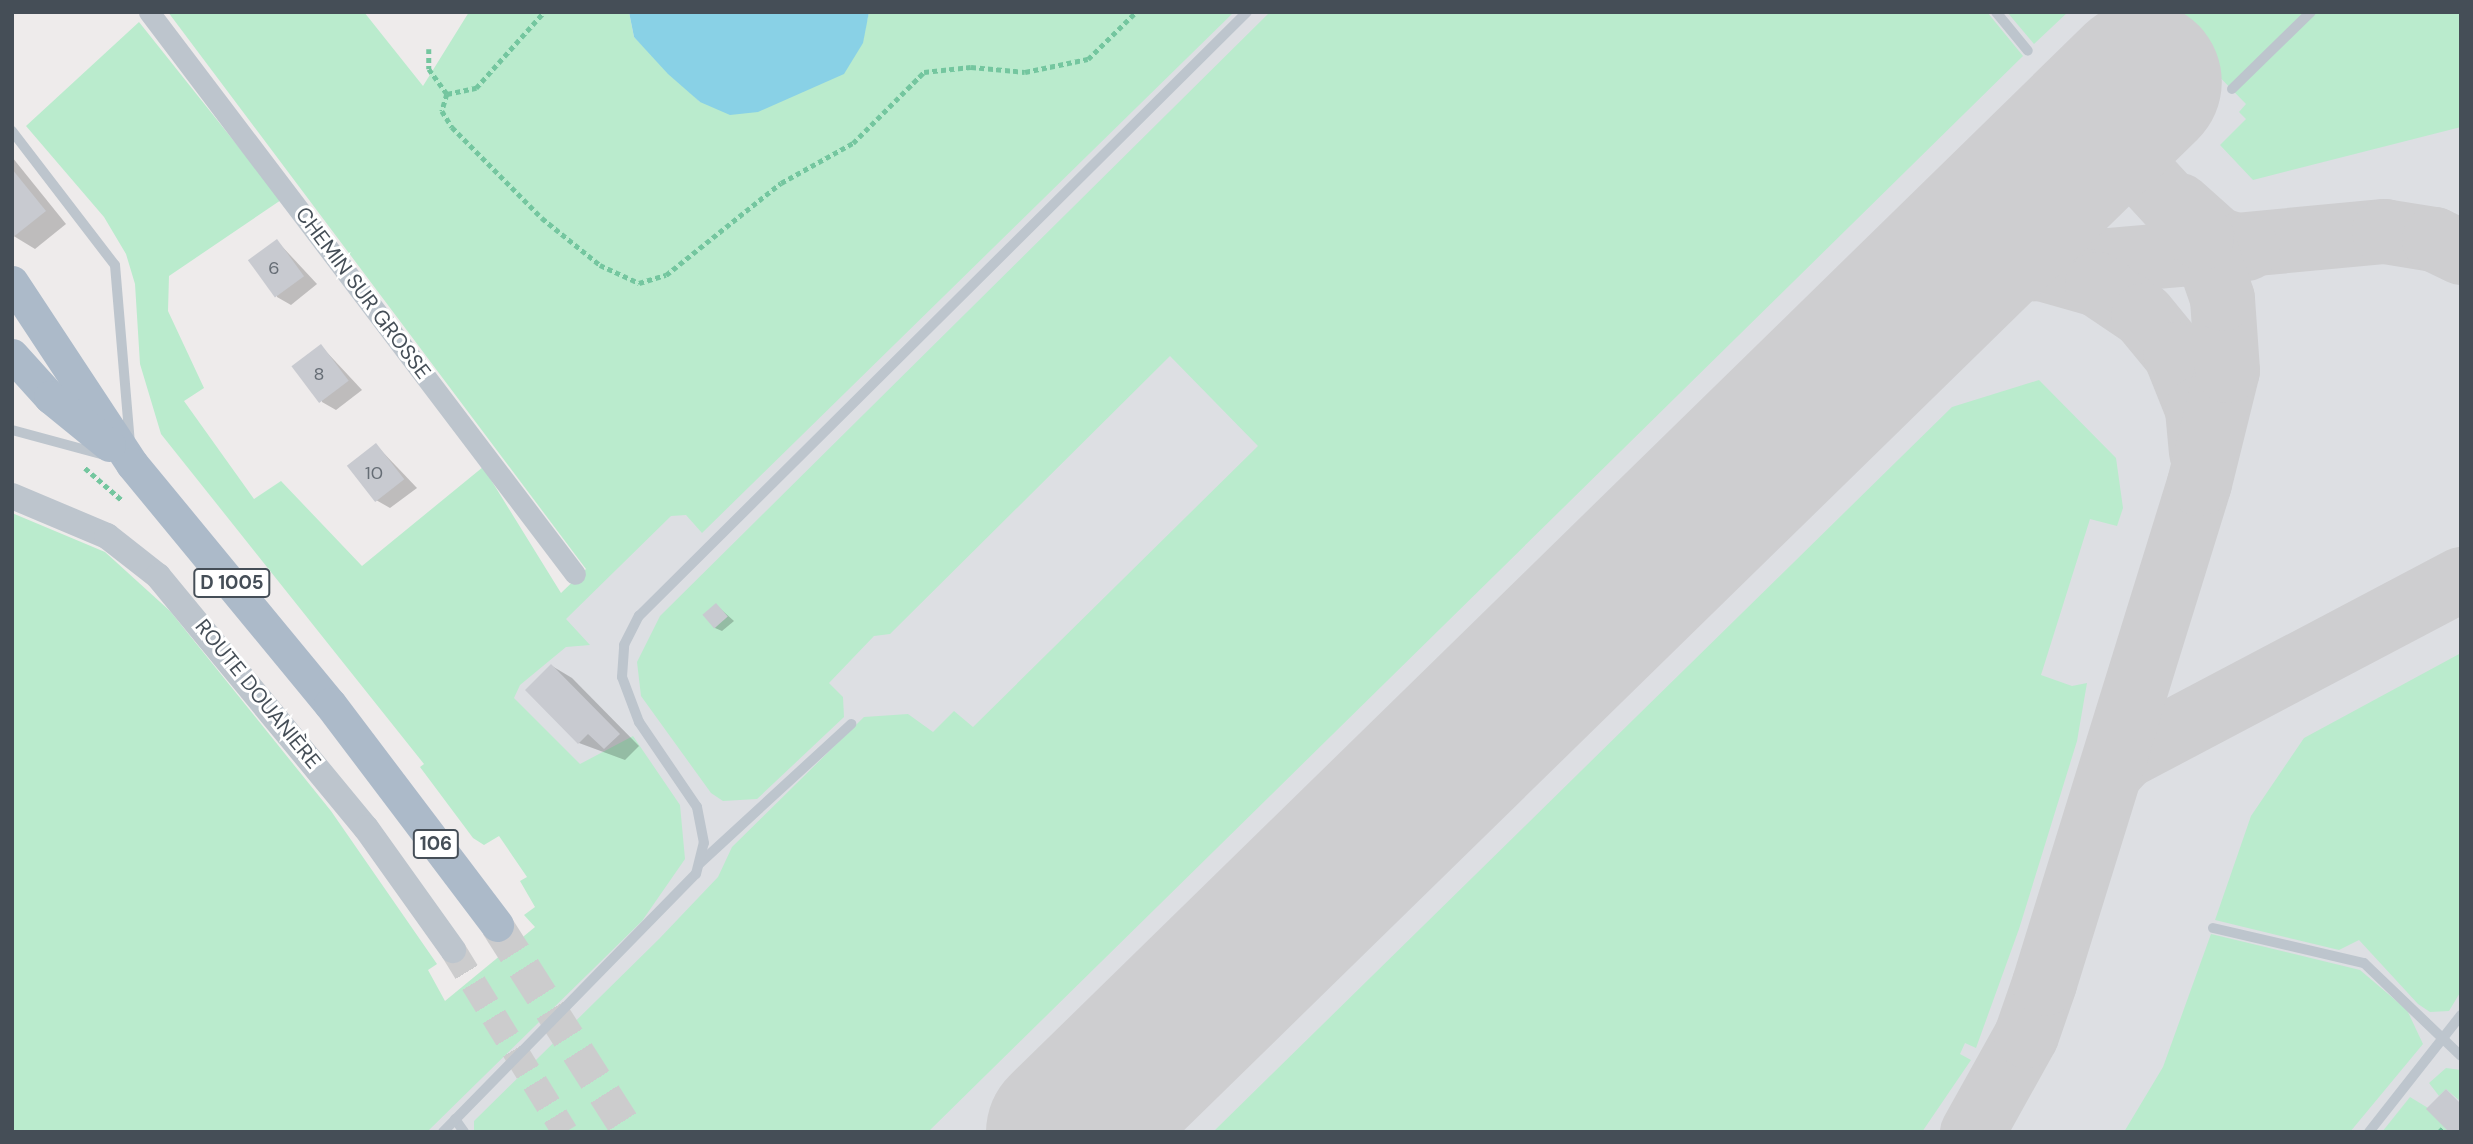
<!DOCTYPE html>
<meta charset="utf-8">
<style>
body{margin:0}
#map{position:relative;width:2473px;height:1144px;overflow:hidden;background:#eeebeb;font-family:"DM Sans",sans-serif}
div>[style]{position:absolute}
[style*='--x']{left:calc(var(--x)*1px);top:calc(var(--y)*1px);width:calc(var(--w)*1px);rotate:calc(var(--a)*1deg)}
.airport>*{inset:0;background:#dddfe3}
.green>*{inset:0;background:#baebcd}
.water>*{inset:0;background:#89d1e6}
.shadow>*{inset:0;background:#0003}
.taxiway>*{height:65px;margin:-32.5px;padding:0 32.5px;transform-origin:32.5px;border-radius:32.5px;background:#ceced0}
.runway>*{height:161px;margin:-80.5px;padding:0 80.5px;transform-origin:80.5px;border-radius:80.5px;background:#ceced0}
.building>*{inset:0;background:#c8cad0;transform-origin:0 0}
.tertiary-tunnel>*{height:26px;margin-top:-13px;transform-origin:0;background:repeating-linear-gradient(90deg,#cccccd 0 26px,transparent 0 39px)}
.primary-tunnel>*{height:33px;margin-top:-16.5px;transform-origin:0;background:repeating-linear-gradient(90deg,#cccccd 0 33px,transparent 0 50px)}
.path>*{height:4.5px;margin-top:-2.25px;transform-origin:0;background:repeating-linear-gradient(90deg,#74c69f 0 5px,transparent 0 8.5px)}
.service>*{height:10px;margin:-5px;padding:0 5px;transform-origin:5px;border-radius:5px;background:#bdc5cd}
.minor>*{height:21px;margin:-10.5px;padding:0 10.5px;transform-origin:10.5px;border-radius:10.5px;background:#bdc5cd}
.tertiary>*{height:26px;margin:-13px;padding:0 13px;transform-origin:13px;border-radius:13px;background:#bdc5cd}
.primary>*{height:33px;margin:-16.5px;padding:0 16.5px;transform-origin:16.5px;border-radius:16.5px;background:#acbac9}
span{translate:-50% -50%;white-space:nowrap;text-align:center;line-height:1.15;-webkit-text-stroke:6px #fff;paint-order:stroke}
.number-label{font-size:18px;color:#666d75}
.number-label span{-webkit-text-stroke-width:0}
.shield-label span{padding:2px 5px;background:#fff;border:2px solid;border-radius:5px;-webkit-text-stroke-width:0}
.shield-label{font-size:19px;color:#454e57;font-weight:700}
.street-label{font-size:21px;color:#454e57}
.frame{position:absolute;inset:0;border:14px solid #454e57;pointer-events:none}
</style>
<div id="map">
<div class="airport">
<i style="clip-path:polygon(1152px 12px,2461px 12px,2461px 1132px,308px 1132px,584px 888px,443px 711px)"></i>
</div>
<div class="green">
<i style="clip-path:polygon(168px 12px,364px 12px,423px 86px,469px 12px,629px 12px,634px 37px,700px 102px,867px 21px,869px 12px,1234px 12px,702px 533px,686px 515px,671px 516px,566px 619px,590px 645px,566px 647px,520px 685px,514px 698px,580px 764px,633px 736px,680px 805px,685px 859px,642px 921px,427px 1132px,12px 1132px,12px 513px,105px 552px,170px 611px,331px 811px,437px 964px,428px 970px,445px 1001px,535px 927px,524px 915px,535px 907px,520px 881px,527px 877px,499px 836px,484px 845px,473px 838px,420px 767px,424px 764px,161px 434px,140px 364px,135px 284px,126px 254px,104px 217px,26px 126px,139px 22px,281px 200px,169px 276px,168px 311px,204px 388px,184px 401px,254px 499px,281px 481px,362px 566px,483px 467px,561px 593px,586px 569px)"></i>
<i style="clip-path:polygon(1270px 12px,1987px 12px,2023px 56px,928px 1132px,474px 1132px,474px 1121px,659px 939px,718px 877px,732px 847px,864px 717px,908px 714px,933px 732px,954px 711px,973px 727px,1258px 446px,1170px 356px,890px 634px,874px 636px,829px 683px,843px 697px,844px 717px,757px 799px,723px 801px,711px 793px,641px 696px,637px 662px,660px 616px)"></i>
<i style="clip-path:polygon(2007px 12px,2068px 12px,2034px 44px)"></i>
<i style="clip-path:polygon(2156px 12px,2461px 12px,2461px 127px,2253px 180px,2220px 145px,2246px 119px,2239px 112px,2246px 104px)"></i>
<i style="clip-path:polygon(2039px 380px,2116px 458px,2123px 508px,2117px 526px,2090px 519px,2041px 675px,2072px 686px,2087px 683px,2077px 741px,2019px 929px,1976px 1048px,1965px 1043px,1960px 1054px,1971px 1060px,1922px 1132px,1213px 1132px,1952px 407px)"></i>
<i style="clip-path:polygon(2461px 653px,2461px 991px,2449px 1011px,2430px 1012px,2418px 1004px,2359px 940px,2339px 950px,2215px 920px,2251px 816px,2304px 738px)"></i>
<i style="clip-path:polygon(2211px 934px,2360px 970px,2407px 1010px,2423px 1044px,2350px 1132px,2124px 1132px,2163px 1067px)"></i>
<i style="clip-path:polygon(2446px 1068px,2461px 1070px,2461px 1102px,2446px 1089px,2439px 1096px,2429px 1083px)"></i>
<i style="clip-path:polygon(2410px 1097px,2428px 1108px,2449px 1132px,2382px 1132px)"></i>
</div>
<div class="water">
<i style="clip-path:polygon(629px 12px,869px 12px,863px 43px,844px 74px,758px 112px,730px 115px,700px 102px,668px 74px,634px 37px)"></i>
</div>
<div class="shadow">
<i style="clip-path:polygon(12px 157px,66px 224px,35px 249px,12px 235px)"></i>
<i style="clip-path:polygon(277px 241px,317px 284px,291px 305px,277px 297px)"></i>
<i style="clip-path:polygon(321px 346px,362px 390px,336px 410px,322px 402px)"></i>
<i style="clip-path:polygon(376px 445px,417px 488px,390px 508px,376px 500px)"></i>
<i style="clip-path:polygon(716px 605px,734px 621px,722px 631px,715px 628px)"></i>
<i style="clip-path:polygon(552px 666px,572px 678px,639px 746px,625px 760px,579px 743px)"></i>
</div>
<div class="taxiway">
<i style="--x:2179;--y:205;--w:51;--a:41.8"></i>
<i style="--x:2217;--y:239;--w:19;--a:18"></i>
<i style="--x:2235;--y:245;--w:150;--a:-5.4"></i>
<i style="--x:2384;--y:231;--w:51;--a:9.1"></i>
<i style="--x:2434;--y:239;--w:30;--a:26"></i>
<i style="--x:2052;--y:265;--w:195;--a:-5"></i>
<i style="--x:1902;--y:312;--w:65;--a:-30.5"></i>
<i style="--x:1958;--y:279;--w:37;--a:-14"></i>
<i style="--x:1994;--y:270;--w:46;--a:-2.5"></i>
<i style="--x:2040;--y:268;--w:59;--a:15.7"></i>
<i style="--x:2097;--y:284;--w:55;--a:34"></i>
<i style="--x:2143;--y:315;--w:50;--a:50.6"></i>
<i style="--x:2175;--y:354;--w:59;--a:68.2"></i>
<i style="--x:2197;--y:409;--w:43;--a:84.7"></i>
<i style="--x:2110;--y:772;--w:22;--a:-47"></i>
<i style="--x:2125;--y:756;--w:380;--a:-27.8"></i>
<i style="--x:1972;--y:1132;--w:111;--a:-60.9"></i>
<i style="--x:2026;--y:1035;--w:55;--a:-70.9"></i>
<i style="--x:2044;--y:983;--w:523;--a:-72.78"></i>
<i style="--x:2199;--y:483;--w:116;--a:-76.1"></i>
<i style="--x:2227;--y:370;--w:72;--a:-94"></i>
<i style="--x:2222;--y:298;--w:65;--a:-109"></i>
<i style="--x:2201;--y:237;--w:154;--a:-132.6"></i>
</div>
<div class="runway">
<i style="--x:1066;--y:1132;--w:1503;--a:-44.35"></i>
</div>
<div class="building">
<i style="clip-path:polygon(12px 169px,46px 211px,12px 238px)"></i>
<i style="left:277px;top:239px;width:46px;height:36px;rotate:54deg"></i>
<i style="left:321px;top:344px;width:46px;height:37px;rotate:53deg"></i>
<i style="left:376px;top:443px;width:46px;height:37px;rotate:52deg"></i>
<i style="left:716px;top:603px;width:18px;height:18px;rotate:49deg"></i>
<i style="clip-path:polygon(551px 664px,620px 734px,604px 749px,588px 734px,578px 744px,525px 690px)"></i>
<i style="clip-path:polygon(2446px 1089px,2461px 1104px,2461px 1132px,2449px 1132px,2426px 1109px)"></i>
</div>
<div class="tertiary-tunnel">
<i style="--x:453;--y:950;--w:214;--a:58.4"></i>
</div>
<div class="primary-tunnel">
<i style="--x:497;--y:925;--w:246;--a:57.5"></i>
</div>
<div class="path">
<i style="--x:429;--y:49;--w:20;--a:90"></i>
<i style="--x:429;--y:69;--w:31;--a:54"></i>
<i style="--x:447;--y:94;--w:18;--a:106"></i>
<i style="--x:442;--y:111;--w:19;--a:58"></i>
<i style="--x:452;--y:127;--w:128;--a:45.3"></i>
<i style="--x:542;--y:218;--w:75;--a:39"></i>
<i style="--x:600;--y:265;--w:43;--a:24.8"></i>
<i style="--x:639;--y:283;--w:28;--a:-17"></i>
<i style="--x:666;--y:275;--w:147;--a:-38.7"></i>
<i style="--x:781;--y:183;--w:82;--a:-29.1"></i>
<i style="--x:853;--y:143;--w:100;--a:-45"></i>
<i style="--x:924;--y:72;--w:47;--a:-6.1"></i>
<i style="--x:971;--y:67;--w:54;--a:5.3"></i>
<i style="--x:1025;--y:72;--w:64;--a:-11.7"></i>
<i style="--x:1088;--y:59;--w:67;--a:-44.4"></i>
<i style="--x:447;--y:94;--w:30;--a:-12"></i>
<i style="--x:476;--y:88;--w:102;--a:-48.2"></i>
<i style="--x:85;--y:468;--w:50;--a:41"></i>
<i style="--x:2439;--y:1132;--w:7;--a:-45"></i>
</div>
<div class="service">
<i style="--x:1996;--y:12;--w:50;--a:50.6"></i>
<i style="--x:2232;--y:89;--w:110;--a:-44.3"></i>
<i style="--x:12;--y:131;--w:169;--a:52.5"></i>
<i style="--x:115;--y:265;--w:178;--a:85.2"></i>
<i style="--x:12;--y:430;--w:92;--a:15.1"></i>
<i style="--x:699;--y:864;--w:207;--a:-42.6"></i>
<i style="--x:2213;--y:928;--w:155;--a:13.1"></i>
<i style="--x:2364;--y:963;--w:134;--a:43.8"></i>
<i style="--x:455;--y:1119;--w:16;--a:55"></i>
<i style="--x:443;--y:1132;--w:361;--a:-45.6"></i>
<i style="--x:696;--y:874;--w:32;--a:-76"></i>
<i style="--x:704;--y:843;--w:37;--a:-101"></i>
<i style="--x:697;--y:807;--w:103;--a:-124.3"></i>
<i style="--x:639;--y:722;--w:48;--a:-110.7"></i>
<i style="--x:622;--y:677;--w:32;--a:-86"></i>
<i style="--x:624;--y:645;--w:33;--a:-63"></i>
<i style="--x:639;--y:616;--w:857;--a:-44.81"></i>
<i style="--x:2369;--y:1132;--w:149;--a:-51.8"></i>
</div>
<div class="minor">
<i style="--x:149;--y:12;--w:705;--a:52.84"></i>
</div>
<div class="tertiary">
<i style="--x:12;--y:496;--w:103;--a:22.8"></i>
<i style="--x:107;--y:536;--w:65;--a:38.1"></i>
<i style="--x:158;--y:576;--w:327;--a:50.5"></i>
<i style="--x:366;--y:828;--w:150;--a:54.5"></i>
</div>
<div class="primary">
<i style="--x:12;--y:282;--w:218;--a:56.6"></i>
<i style="--x:132;--y:464;--w:311;--a:50.5"></i>
<i style="--x:330;--y:704;--w:277;--a:52.9"></i>
<i style="--x:12;--y:355;--w:57;--a:47.9"></i>
<i style="--x:50;--y:397;--w:76;--a:39.1"></i>
</div>
<div class="number-label">
<span style="left:274px;top:268px">6</span>
<span style="left:319px;top:374px">8</span>
<span style="left:374px;top:473px">10</span>
</div>
<div class="shield-label">
<span style="left:232px;top:583px">D 1005</span>
<span style="left:436px;top:844px">106</span>
</div>
<div class="street-label">
<span style="left:363px;top:293px;rotate:53deg">CHEMIN SUR GROSSE</span>
<span style="left:258px;top:694px;rotate:51deg">ROUTE DOUANIÈRE</span>
</div>
<div class="frame"></div>
</div>
